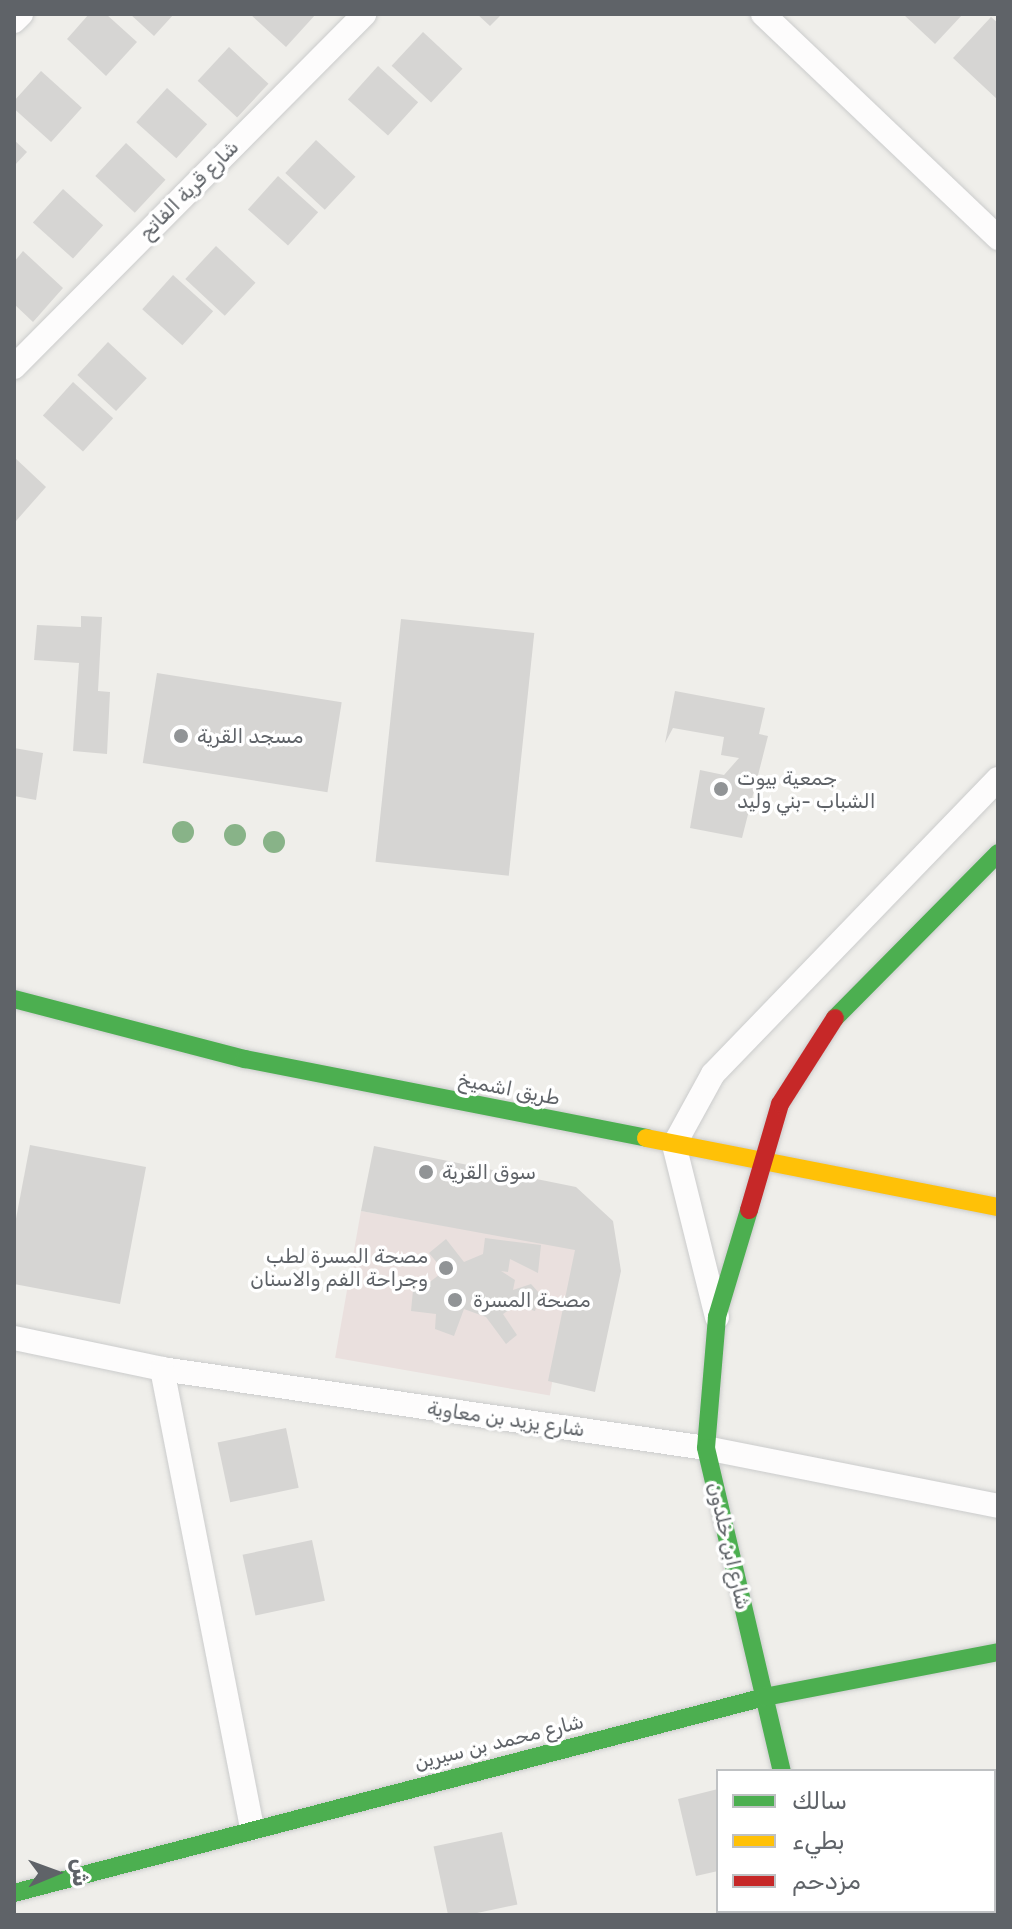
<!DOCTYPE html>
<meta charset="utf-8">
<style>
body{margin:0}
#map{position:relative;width:1012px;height:1929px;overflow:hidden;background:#efeeea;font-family:Rubik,Vazirmatn,sans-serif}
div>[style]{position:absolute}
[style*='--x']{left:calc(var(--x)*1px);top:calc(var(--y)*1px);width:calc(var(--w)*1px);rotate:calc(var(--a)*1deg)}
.medical>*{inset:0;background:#eae0de;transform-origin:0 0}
.building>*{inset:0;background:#d6d5d3;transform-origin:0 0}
.roads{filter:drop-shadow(0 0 2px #cbcccc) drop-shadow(0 0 2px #cbcccc)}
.street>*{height:24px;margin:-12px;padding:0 12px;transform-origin:12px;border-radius:12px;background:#fdfcfc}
.fast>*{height:18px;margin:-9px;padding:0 9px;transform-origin:9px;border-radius:9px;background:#4caf50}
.slow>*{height:18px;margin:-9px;padding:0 9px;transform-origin:9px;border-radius:9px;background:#ffc107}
.jam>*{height:18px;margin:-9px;padding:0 9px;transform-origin:9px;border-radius:9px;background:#c62828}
.trees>*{width:22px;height:22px;margin:-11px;border-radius:50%;background:#88b388}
.dots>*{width:22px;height:22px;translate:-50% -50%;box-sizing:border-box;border:4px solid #fff;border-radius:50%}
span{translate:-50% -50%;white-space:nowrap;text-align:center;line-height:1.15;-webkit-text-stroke:7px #fff;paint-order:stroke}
.street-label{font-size:20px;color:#5f6368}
.poi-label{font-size:20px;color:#5f6368}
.left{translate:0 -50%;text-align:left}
.right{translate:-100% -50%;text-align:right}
.frame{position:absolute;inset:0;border:16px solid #5f6368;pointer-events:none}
.legend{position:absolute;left:716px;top:1769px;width:280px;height:144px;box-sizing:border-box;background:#fff;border:2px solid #bfc1c3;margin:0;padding:10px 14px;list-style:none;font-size:24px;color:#5f6368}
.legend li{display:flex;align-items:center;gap:16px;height:40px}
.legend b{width:40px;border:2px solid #bfc1c3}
.north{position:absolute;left:16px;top:1833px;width:80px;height:80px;-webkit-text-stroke:6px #fff;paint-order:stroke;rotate:89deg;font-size:22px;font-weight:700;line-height:32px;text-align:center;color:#5f6368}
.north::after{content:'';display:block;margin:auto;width:28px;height:36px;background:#5f6368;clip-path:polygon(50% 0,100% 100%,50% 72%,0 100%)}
</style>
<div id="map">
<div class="medical">
<i style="left:361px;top:1211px;width:218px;height:149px;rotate:10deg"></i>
</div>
<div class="building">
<i style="clip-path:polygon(89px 14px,106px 14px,137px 42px,106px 76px,67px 39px)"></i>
<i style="clip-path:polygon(130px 14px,174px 14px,154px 36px)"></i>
<i style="clip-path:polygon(250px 14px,316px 14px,286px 47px)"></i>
<i style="clip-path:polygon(477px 14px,502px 14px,490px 26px)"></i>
<i style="clip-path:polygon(903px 14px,963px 14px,935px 44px)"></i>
<i style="clip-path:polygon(991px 17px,998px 23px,998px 100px,953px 58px)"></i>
<i style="left:423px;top:32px;width:54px;height:46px;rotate:43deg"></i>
<i style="left:229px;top:47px;width:54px;height:46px;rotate:43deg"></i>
<i style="left:378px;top:66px;width:54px;height:45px;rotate:42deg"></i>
<i style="left:41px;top:71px;width:55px;height:46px;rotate:42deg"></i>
<i style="left:167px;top:88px;width:54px;height:46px;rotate:42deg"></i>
<i style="clip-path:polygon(14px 140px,27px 152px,14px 166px)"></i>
<i style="left:316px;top:140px;width:54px;height:45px;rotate:43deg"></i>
<i style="left:126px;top:143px;width:54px;height:45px;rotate:43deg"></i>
<i style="left:278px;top:176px;width:54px;height:45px;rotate:42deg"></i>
<i style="left:63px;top:189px;width:54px;height:45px;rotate:42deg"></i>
<i style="left:216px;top:246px;width:54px;height:45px;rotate:43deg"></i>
<i style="clip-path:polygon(23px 251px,63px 288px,33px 322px,14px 304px,14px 262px)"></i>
<i style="left:173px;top:275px;width:54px;height:46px;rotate:42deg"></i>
<i style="left:108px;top:342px;width:53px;height:45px;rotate:43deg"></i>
<i style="left:73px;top:382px;width:54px;height:45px;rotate:42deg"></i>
<i style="clip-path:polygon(14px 457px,46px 487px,16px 521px,14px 519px)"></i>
<i style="clip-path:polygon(81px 616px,102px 617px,98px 691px,110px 692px,107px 754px,73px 751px,79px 663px,34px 660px,37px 625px,81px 627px)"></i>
<i style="left:401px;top:619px;width:134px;height:244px;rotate:6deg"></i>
<i style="left:157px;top:673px;width:187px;height:91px;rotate:9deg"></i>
<i style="clip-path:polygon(675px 691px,765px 708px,759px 734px,768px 736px,742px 838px,690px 828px,700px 770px,724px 775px,739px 758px,721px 755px,724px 737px,673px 728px,665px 743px)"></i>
<i style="clip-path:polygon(14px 748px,43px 753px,36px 800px,14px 796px)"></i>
<i style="clip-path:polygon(30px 1145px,146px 1167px,120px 1304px,14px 1284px,14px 1229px)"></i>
<i style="clip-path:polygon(374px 1146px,576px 1187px,613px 1221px,621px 1271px,595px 1392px,548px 1381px,575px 1250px,361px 1211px)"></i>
<i style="clip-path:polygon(485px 1238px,541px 1245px,538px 1273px,510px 1259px,508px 1272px,501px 1271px,515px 1280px,513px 1290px,531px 1284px,540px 1294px,535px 1311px,516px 1305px,503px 1314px,517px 1335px,506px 1344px,486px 1317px,464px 1309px,454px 1336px,435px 1329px,436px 1314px,411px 1311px,414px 1280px,426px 1285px,444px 1271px,429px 1253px,446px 1239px,464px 1262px,483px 1254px)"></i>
<i style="left:286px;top:1428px;width:61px;height:70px;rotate:78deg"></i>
<i style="left:312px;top:1540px;width:62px;height:71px;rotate:78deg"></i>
<i style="clip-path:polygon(718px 1789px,718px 1871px,696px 1876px,678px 1799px)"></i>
<i style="left:502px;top:1832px;width:74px;height:70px;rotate:78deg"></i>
</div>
<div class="roads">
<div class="street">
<i style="--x:763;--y:14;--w:325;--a:43.6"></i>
<i style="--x:14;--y:21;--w:10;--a:-45"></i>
<i style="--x:14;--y:367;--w:497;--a:-45.2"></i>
<i style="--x:717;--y:1317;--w:177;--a:-104"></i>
<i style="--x:674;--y:1145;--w:81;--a:-61.2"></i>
<i style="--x:713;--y:1074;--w:410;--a:-46"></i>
<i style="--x:14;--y:1338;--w:151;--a:11.8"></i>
<i style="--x:162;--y:1369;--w:550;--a:8.26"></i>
<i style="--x:706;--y:1448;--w:298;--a:11.2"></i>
<i style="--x:162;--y:1369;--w:468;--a:78.9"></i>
<i style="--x:814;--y:1911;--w:4;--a:76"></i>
</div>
<div class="fast">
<i style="--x:14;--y:999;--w:239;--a:14.6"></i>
<i style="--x:245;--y:1059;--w:409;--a:11.1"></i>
<i style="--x:835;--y:1018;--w:232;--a:-45.3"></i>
<i style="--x:749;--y:1210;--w:112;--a:106.7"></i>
<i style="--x:717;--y:1317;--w:131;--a:94.8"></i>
<i style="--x:706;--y:1448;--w:332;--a:76.8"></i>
<i style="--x:14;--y:1893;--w:776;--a:-14.63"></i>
<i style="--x:765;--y:1697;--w:237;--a:-10.9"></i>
</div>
<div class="slow">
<i style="--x:646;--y:1138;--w:359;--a:11.1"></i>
</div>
<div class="jam">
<i style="--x:749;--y:1210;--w:110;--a:-73.7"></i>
<i style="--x:780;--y:1104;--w:102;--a:-57.4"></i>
</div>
</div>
<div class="trees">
<i style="left:183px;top:832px"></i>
<i style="left:235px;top:835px"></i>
<i style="left:274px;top:842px"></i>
</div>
<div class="dots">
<i style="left:181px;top:736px;background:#919496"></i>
<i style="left:721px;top:789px;background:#919496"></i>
<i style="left:426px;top:1172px;background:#919496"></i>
<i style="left:446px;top:1268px;background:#919496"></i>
<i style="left:455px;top:1300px;background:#919496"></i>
</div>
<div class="street-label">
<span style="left:189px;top:190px;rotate:-45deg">شارع قرية الفاتح</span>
<span style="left:509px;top:1089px;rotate:11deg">طريق اشميخ</span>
<span style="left:506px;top:1419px;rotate:8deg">شارع يزيد بن معاوية</span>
<span style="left:729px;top:1546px;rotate:77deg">شارع ابن خلدون</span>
<span style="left:499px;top:1742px;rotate:-14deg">شارع محمد بن سيرين</span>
</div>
<div class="poi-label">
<span class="left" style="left:197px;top:736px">مسجد القرية</span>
<span class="left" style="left:737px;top:790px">جمعية بيوت<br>الشباب -بني وليد</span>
<span class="left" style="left:442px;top:1172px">سوق القرية</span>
<span class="right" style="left:428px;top:1268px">مصحة المسرة لطب<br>وجراحة الفم والاسنان</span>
<span class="left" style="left:473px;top:1300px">مصحة المسرة</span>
</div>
<div class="frame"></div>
<ul class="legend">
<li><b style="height:10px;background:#4caf50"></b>سالك</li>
<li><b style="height:10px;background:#ffc107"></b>بطيء</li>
<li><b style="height:10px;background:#c62828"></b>مزدحم</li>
</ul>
<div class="north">ش</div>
</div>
